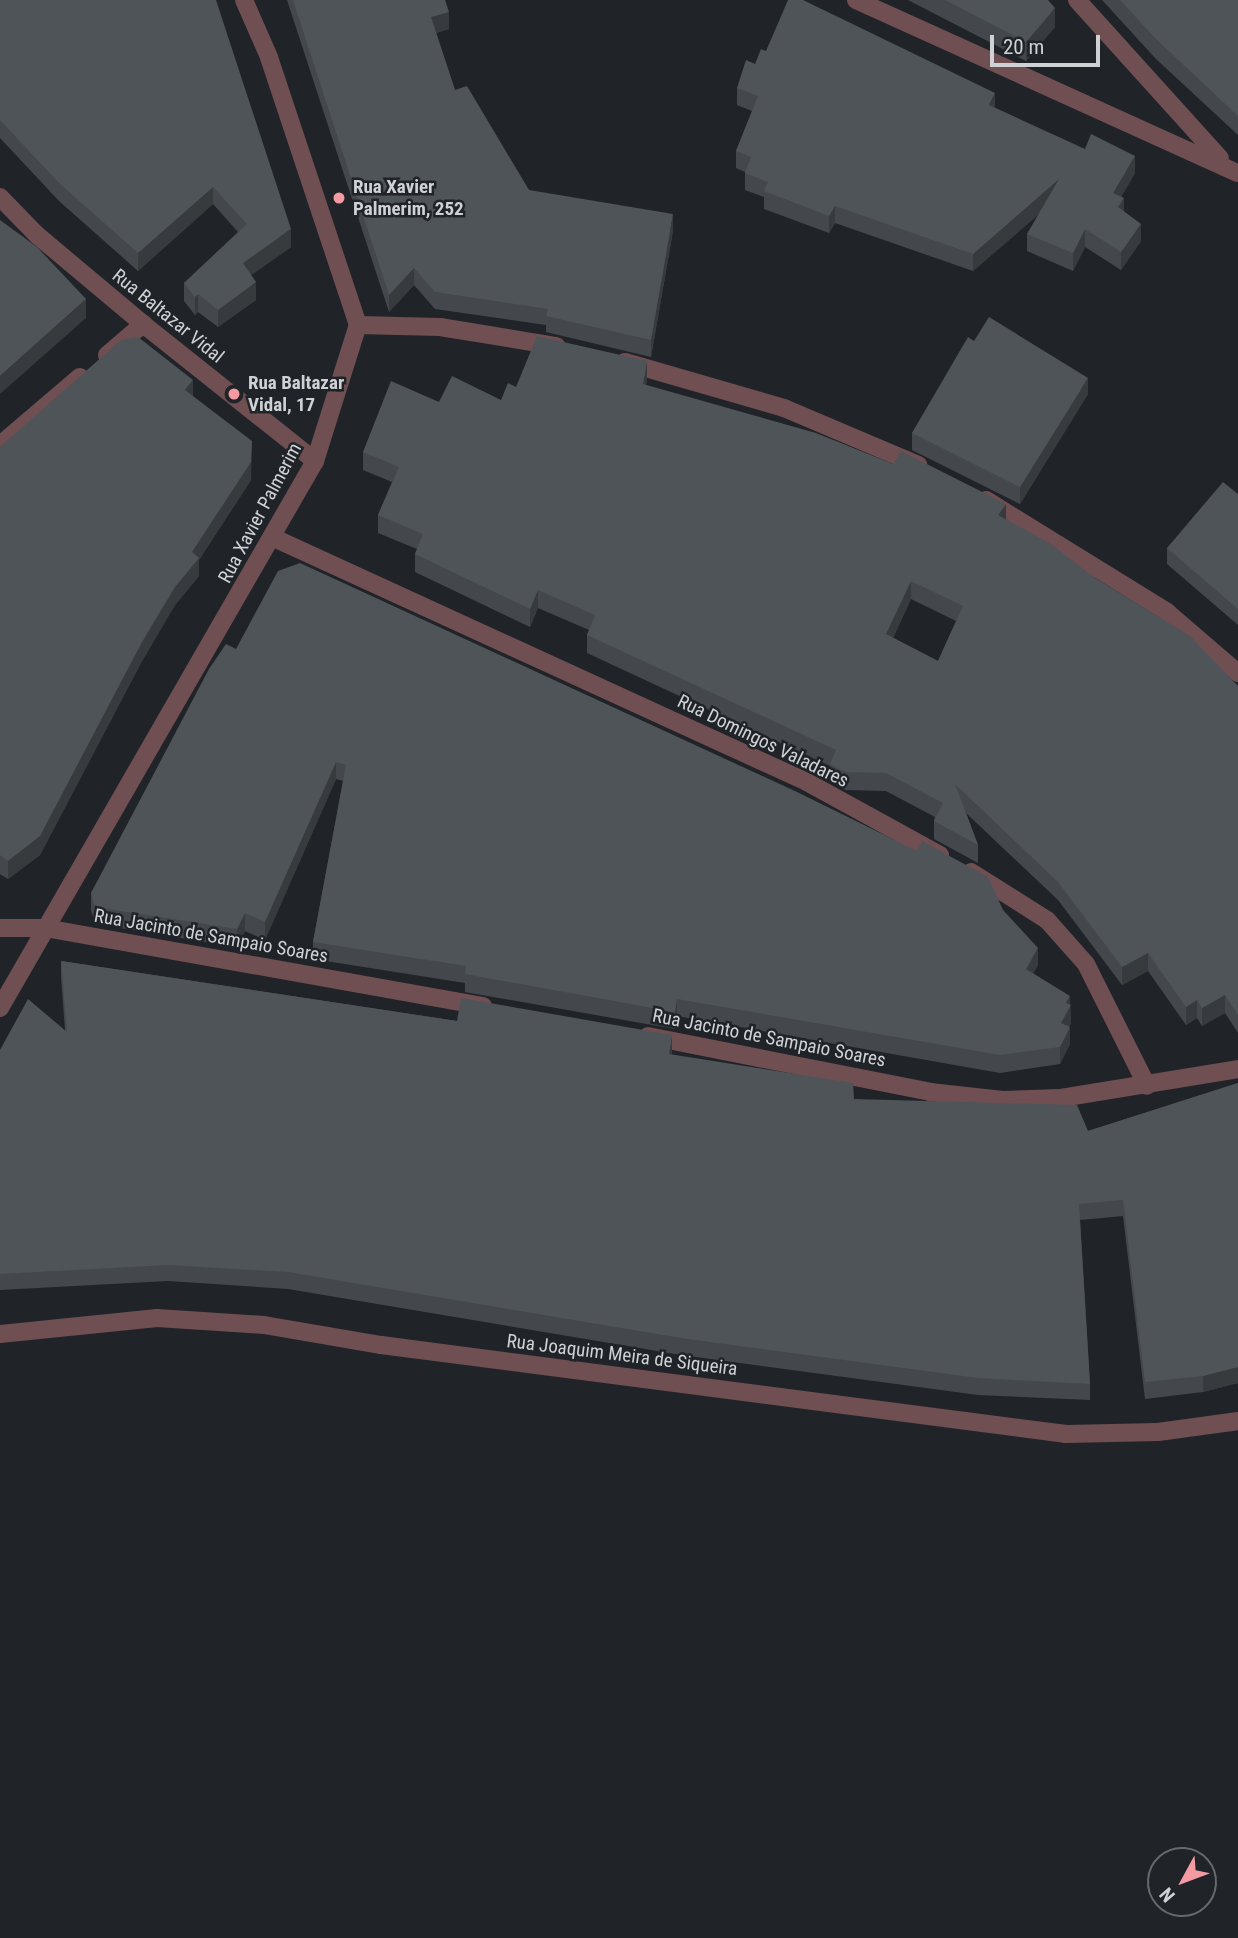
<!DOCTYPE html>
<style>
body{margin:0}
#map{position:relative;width:1238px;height:1938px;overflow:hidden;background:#202429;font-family:"Roboto Condensed",sans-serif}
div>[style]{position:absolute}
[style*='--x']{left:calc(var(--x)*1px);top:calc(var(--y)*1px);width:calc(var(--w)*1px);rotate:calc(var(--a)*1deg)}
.minor>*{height:18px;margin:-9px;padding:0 9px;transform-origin:9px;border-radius:9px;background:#704f52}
.wall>*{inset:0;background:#44484d}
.shaded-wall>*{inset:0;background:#373b3e}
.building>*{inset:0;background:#4f5459}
.dots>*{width:19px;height:19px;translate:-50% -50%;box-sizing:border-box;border:4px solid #202429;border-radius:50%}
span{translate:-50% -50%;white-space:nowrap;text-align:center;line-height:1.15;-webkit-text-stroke:5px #202429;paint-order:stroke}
.poi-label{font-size:19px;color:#cfd2d5;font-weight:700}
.left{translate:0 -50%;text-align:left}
.street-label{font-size:19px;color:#cfd2d5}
.north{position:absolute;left:1147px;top:1847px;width:70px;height:70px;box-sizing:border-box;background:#202429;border:2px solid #666a6e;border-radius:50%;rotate:229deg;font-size:19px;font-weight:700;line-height:28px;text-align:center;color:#cfd2d5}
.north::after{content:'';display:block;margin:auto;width:24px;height:32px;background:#f49aa2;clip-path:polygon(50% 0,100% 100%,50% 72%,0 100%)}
.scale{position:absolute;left:990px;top:35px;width:110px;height:32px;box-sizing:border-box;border:4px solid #cfd2d5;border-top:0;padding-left:9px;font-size:21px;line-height:24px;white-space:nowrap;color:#cfd2d5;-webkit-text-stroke:5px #202429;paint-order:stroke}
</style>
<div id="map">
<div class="minor">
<i style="--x:856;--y:0;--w:419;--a:24.4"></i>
<i style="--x:1077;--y:0;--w:213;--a:47.9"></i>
<i style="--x:0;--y:197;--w:53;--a:45.8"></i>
<i style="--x:37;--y:235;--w:138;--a:40"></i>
<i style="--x:143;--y:324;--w:220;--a:38.5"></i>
<i style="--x:358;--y:325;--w:82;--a:1.4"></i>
<i style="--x:440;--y:327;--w:118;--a:9.3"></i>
<i style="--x:107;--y:355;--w:48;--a:-40.7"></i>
<i style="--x:625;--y:362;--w:166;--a:16.1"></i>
<i style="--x:784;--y:408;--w:146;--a:23"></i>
<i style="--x:0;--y:445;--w:105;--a:-40.4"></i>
<i style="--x:986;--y:500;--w:213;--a:31.7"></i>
<i style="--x:1167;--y:612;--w:94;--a:40.7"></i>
<i style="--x:274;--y:538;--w:586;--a:24.6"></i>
<i style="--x:807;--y:782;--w:152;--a:28.8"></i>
<i style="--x:971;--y:872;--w:90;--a:32.3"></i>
<i style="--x:1047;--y:920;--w:59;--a:48.4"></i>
<i style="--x:1086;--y:964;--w:136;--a:63.4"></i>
<i style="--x:0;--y:928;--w:45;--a:0"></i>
<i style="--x:45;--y:928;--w:445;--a:10.1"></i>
<i style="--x:0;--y:1008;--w:631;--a:-60.06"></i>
<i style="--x:315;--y:461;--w:143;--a:-72.5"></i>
<i style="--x:358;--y:325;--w:282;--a:-108.4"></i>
<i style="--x:269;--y:57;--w:62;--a:-113.7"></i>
<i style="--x:648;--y:1036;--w:288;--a:11.2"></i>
<i style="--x:930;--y:1092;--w:73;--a:6.3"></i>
<i style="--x:1003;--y:1100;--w:58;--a:-2"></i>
<i style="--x:1061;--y:1098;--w:179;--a:-9.3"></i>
<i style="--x:0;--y:1334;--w:158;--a:-5.8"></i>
<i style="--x:157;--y:1318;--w:107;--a:3.7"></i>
<i style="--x:264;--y:1325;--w:119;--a:9.7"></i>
<i style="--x:381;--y:1345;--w:691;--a:7.4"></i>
<i style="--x:1066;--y:1434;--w:92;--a:-1.2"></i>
<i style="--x:1158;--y:1432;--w:81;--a:-7.8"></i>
</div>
<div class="wall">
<i style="clip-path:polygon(0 0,291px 247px,251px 275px,256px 300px,218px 327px,198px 312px,195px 315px,184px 301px,184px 283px,238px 232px,213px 204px,138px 271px,59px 201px,0 138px)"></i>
<i style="clip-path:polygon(287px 0,445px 0,449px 29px,436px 33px,455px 90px,529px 190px,673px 231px,651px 357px,546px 332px,546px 325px,435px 309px,414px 285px,389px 312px)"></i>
<i style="clip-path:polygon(908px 0,1048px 0,1055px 27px,1026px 61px)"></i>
<i style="clip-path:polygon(1102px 0,1238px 0,1238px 135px,1156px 59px)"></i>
<i style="clip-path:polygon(766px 51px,995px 108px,1135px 173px,1121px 197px,1124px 211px,1141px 241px,1121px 270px,1085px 247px,1073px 271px,1027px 251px,1027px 234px,1039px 214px,973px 271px,835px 223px,829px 233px,764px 209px,764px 197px,745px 190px,745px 172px,736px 168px,736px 151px,752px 111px,737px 105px,737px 88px)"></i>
<i style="clip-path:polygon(974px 341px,1088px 394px,1020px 504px,912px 450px,912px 433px)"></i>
<i style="clip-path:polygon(evenodd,647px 379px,646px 385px,1006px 519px,1095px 578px,1238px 686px,1238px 1033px,1225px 1013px,1202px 1026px,1197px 1018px,1186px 1025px,1148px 971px,1122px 985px,1058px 900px,966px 813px,978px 845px,978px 863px,934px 839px,934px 821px,935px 817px,886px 791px,846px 790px,830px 782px,830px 766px,587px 653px,587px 635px,589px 630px,538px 608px,530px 627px,415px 572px,415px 554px,417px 549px,378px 533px,378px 515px,392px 482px,363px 470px,363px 452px,439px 402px,501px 400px,516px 387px,647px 379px,911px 599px,956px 621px,938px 661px,893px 638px,911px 599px)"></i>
<i style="clip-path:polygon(193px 397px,251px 480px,199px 560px,199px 576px,175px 605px,142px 661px,40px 855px,8px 879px,0 874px,0 447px)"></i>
<i style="clip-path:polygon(1238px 494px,1238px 625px,1167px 564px,1167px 548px)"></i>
<i style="clip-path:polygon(236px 649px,1003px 910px,1038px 965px,1033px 973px,1070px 1005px,1071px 1023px,1069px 1027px,1070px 1044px,1060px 1064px,1000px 1073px,677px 1016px,675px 1029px,465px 992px,465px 983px,313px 959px,313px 942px,343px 781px,336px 779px,265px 940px,245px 931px,237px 947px,95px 924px,91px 910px,91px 893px)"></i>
<i style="clip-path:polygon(61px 961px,457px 1021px,672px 1052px,671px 1055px,854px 1099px,1088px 1131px,1238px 1083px,1238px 1383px,1203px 1392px,1145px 1399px,1123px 1216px,1080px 1220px,1090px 1384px,1090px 1400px,978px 1395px,681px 1355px,288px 1289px,168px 1281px,0 1290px,0 1050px,65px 1030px,61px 977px)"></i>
</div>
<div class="shaded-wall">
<i style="clip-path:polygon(1055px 8px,1055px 27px,1026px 61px,1026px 42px)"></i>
<i style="clip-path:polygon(449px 12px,449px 29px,431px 34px,431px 17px)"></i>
<i style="clip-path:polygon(995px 93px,995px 111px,989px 105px)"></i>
<i style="clip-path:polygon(1135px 156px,1135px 173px,1113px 211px,1113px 193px)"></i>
<i style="clip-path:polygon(1059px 179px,1059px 197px,973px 271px,973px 254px)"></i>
<i style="clip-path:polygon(213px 187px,213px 204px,138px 271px,138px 253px)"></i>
<i style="clip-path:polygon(1124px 198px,1124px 216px,1118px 207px)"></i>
<i style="clip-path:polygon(835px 206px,835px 223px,829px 233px,829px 216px)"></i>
<i style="clip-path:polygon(673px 214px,673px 231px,651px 357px,651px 340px)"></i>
<i style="clip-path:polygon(1141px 224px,1141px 241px,1121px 270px,1121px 252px)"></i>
<i style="clip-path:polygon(291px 229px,291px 247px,243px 281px,243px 263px)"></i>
<i style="clip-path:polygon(1085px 229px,1085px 247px,1073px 271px,1073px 253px)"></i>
<i style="clip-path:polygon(414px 268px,414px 285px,389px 312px,389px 295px)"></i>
<i style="clip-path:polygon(256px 282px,256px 300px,218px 327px,218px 310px)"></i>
<i style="clip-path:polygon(198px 294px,198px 312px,195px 315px,195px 297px)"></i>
<i style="clip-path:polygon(86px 299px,86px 318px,0 394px,0 376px)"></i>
<i style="clip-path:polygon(647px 361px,647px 379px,643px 402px,643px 384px)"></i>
<i style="clip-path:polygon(1088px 378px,1088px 394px,1020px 504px,1020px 487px)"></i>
<i style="clip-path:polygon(193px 380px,193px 398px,185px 390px)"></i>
<i style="clip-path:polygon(252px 441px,251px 480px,199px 560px,199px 576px,175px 605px,142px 661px,40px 855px,8px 879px,8px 861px,142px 642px)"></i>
<i style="clip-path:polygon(1006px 504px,1006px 522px,998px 515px)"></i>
<i style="clip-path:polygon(911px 581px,911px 599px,886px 652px,886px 634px)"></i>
<i style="clip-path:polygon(538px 590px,538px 608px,530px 627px,530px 609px)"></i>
<i style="clip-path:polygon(336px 762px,336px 779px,265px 940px,265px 922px)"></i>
<i style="clip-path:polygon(245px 913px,245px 931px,237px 947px,237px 929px)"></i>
<i style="clip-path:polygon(1038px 948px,1038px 965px,1026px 986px,1026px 969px)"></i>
<i style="clip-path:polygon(1148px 953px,1148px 971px,1122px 985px,1122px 967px)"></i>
<i style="clip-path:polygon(1225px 995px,1225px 1013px,1202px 1026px,1202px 1008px)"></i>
<i style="clip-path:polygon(1070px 996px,1071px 1023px,1061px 1041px,1061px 1023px,1066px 1003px)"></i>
<i style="clip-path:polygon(677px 999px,677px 1016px,675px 1029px,675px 1012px)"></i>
<i style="clip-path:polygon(1197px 1000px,1197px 1018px,1186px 1025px,1186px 1007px)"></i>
<i style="clip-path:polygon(1070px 1027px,1070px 1044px,1060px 1064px,1060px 1047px)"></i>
<i style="clip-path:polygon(672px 1035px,672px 1052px,669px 1070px,669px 1054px)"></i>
<i style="clip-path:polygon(1238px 1367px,1238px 1383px,1203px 1392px,1203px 1376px)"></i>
</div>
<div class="building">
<i style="clip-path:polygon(0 0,216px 0,291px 229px,243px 263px,256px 282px,218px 310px,198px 294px,195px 297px,184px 283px,247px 224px,213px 187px,138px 253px,59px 183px,0 120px)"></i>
<i style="clip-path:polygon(293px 0,445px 0,449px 12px,431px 17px,455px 90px,467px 86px,529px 190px,673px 214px,651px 340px,546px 316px,548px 309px,435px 292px,414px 268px,389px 295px)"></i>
<i style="clip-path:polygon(788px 0,803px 0,995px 93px,989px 105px,1085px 149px,1091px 134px,1135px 156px,1113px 193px,1124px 198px,1118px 207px,1141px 224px,1121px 252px,1085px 229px,1073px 253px,1027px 234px,1059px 179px,973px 254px,835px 206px,829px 216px,764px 191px,768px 182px,745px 173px,751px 157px,736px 151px,758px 96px,737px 88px,746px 60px,755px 64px,761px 49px,766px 51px)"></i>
<i style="clip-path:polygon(945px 0,1048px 0,1055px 8px,1026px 42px)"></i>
<i style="clip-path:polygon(1120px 0,1238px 0,1238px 116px,1156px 39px)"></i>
<i style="clip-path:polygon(0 220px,37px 247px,86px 299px,0 376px)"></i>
<i style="clip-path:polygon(989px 317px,1088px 378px,1020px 487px,912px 433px,968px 337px,974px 341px)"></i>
<i style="clip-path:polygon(evenodd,537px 336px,647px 361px,643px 384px,816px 433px,893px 464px,901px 451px,1006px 504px,998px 515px,1051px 544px,1095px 578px,1190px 636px,1238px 686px,1238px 1015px,1225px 995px,1202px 1008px,1197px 1000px,1186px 1007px,1148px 953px,1122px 967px,1058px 882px,955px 784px,978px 845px,934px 821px,943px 803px,886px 773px,846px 772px,830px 764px,836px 750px,587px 635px,595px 615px,538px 590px,530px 609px,415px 554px,423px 534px,378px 515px,399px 467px,363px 452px,391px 381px,439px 402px,452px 376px,501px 400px,508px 383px,516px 387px,537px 336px,911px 581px,963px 606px,938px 661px,886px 634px,911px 581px)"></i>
<i style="clip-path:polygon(138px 337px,193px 380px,185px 390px,252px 441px,251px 462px,192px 552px,199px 558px,175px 587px,142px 642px,40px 836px,8px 861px,0 855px,0 447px,121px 340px)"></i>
<i style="clip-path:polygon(1223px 482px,1238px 494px,1238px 609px,1167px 548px)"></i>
<i style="clip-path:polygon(300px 563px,797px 792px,917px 851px,922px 841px,988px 877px,1003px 910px,1038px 948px,1026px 969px,1070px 996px,1066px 1003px,1071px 1005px,1061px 1023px,1070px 1027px,1060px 1047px,1000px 1055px,677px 999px,675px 1012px,465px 974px,466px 966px,313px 942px,346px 765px,336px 762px,265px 922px,245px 913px,237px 929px,95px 907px,91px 893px,209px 669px,226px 644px,236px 649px,278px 571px)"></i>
<i style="clip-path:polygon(61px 961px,457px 1021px,461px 998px,672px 1035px,669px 1054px,853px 1083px,854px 1099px,1077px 1105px,1088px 1131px,1238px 1083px,1238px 1367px,1203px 1376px,1145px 1382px,1123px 1200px,1079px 1204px,1090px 1384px,978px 1378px,681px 1338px,288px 1272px,168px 1265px,0 1274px,0 1050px,28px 999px,67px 1032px)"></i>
</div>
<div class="dots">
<i style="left:339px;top:198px;background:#f49aa2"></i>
<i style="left:234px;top:394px;background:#f49aa2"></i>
</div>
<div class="poi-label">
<span class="left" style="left:353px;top:198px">Rua Xavier<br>Palmerim, 252</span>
<span class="left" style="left:248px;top:394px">Rua Baltazar<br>Vidal, 17</span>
</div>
<div class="street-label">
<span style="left:168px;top:316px;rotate:39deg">Rua Baltazar Vidal</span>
<span style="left:260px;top:513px;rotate:-62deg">Rua Xavier Palmerim</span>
<span style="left:763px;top:741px;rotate:26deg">Rua Domingos Valadares</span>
<span style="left:211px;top:936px;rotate:10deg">Rua Jacinto de Sampaio Soares</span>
<span style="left:769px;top:1038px;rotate:11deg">Rua Jacinto de Sampaio Soares</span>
<span style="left:622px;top:1355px;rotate:7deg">Rua Joaquim Meira de Siqueira</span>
</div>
<div class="north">N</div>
<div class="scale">20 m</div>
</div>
